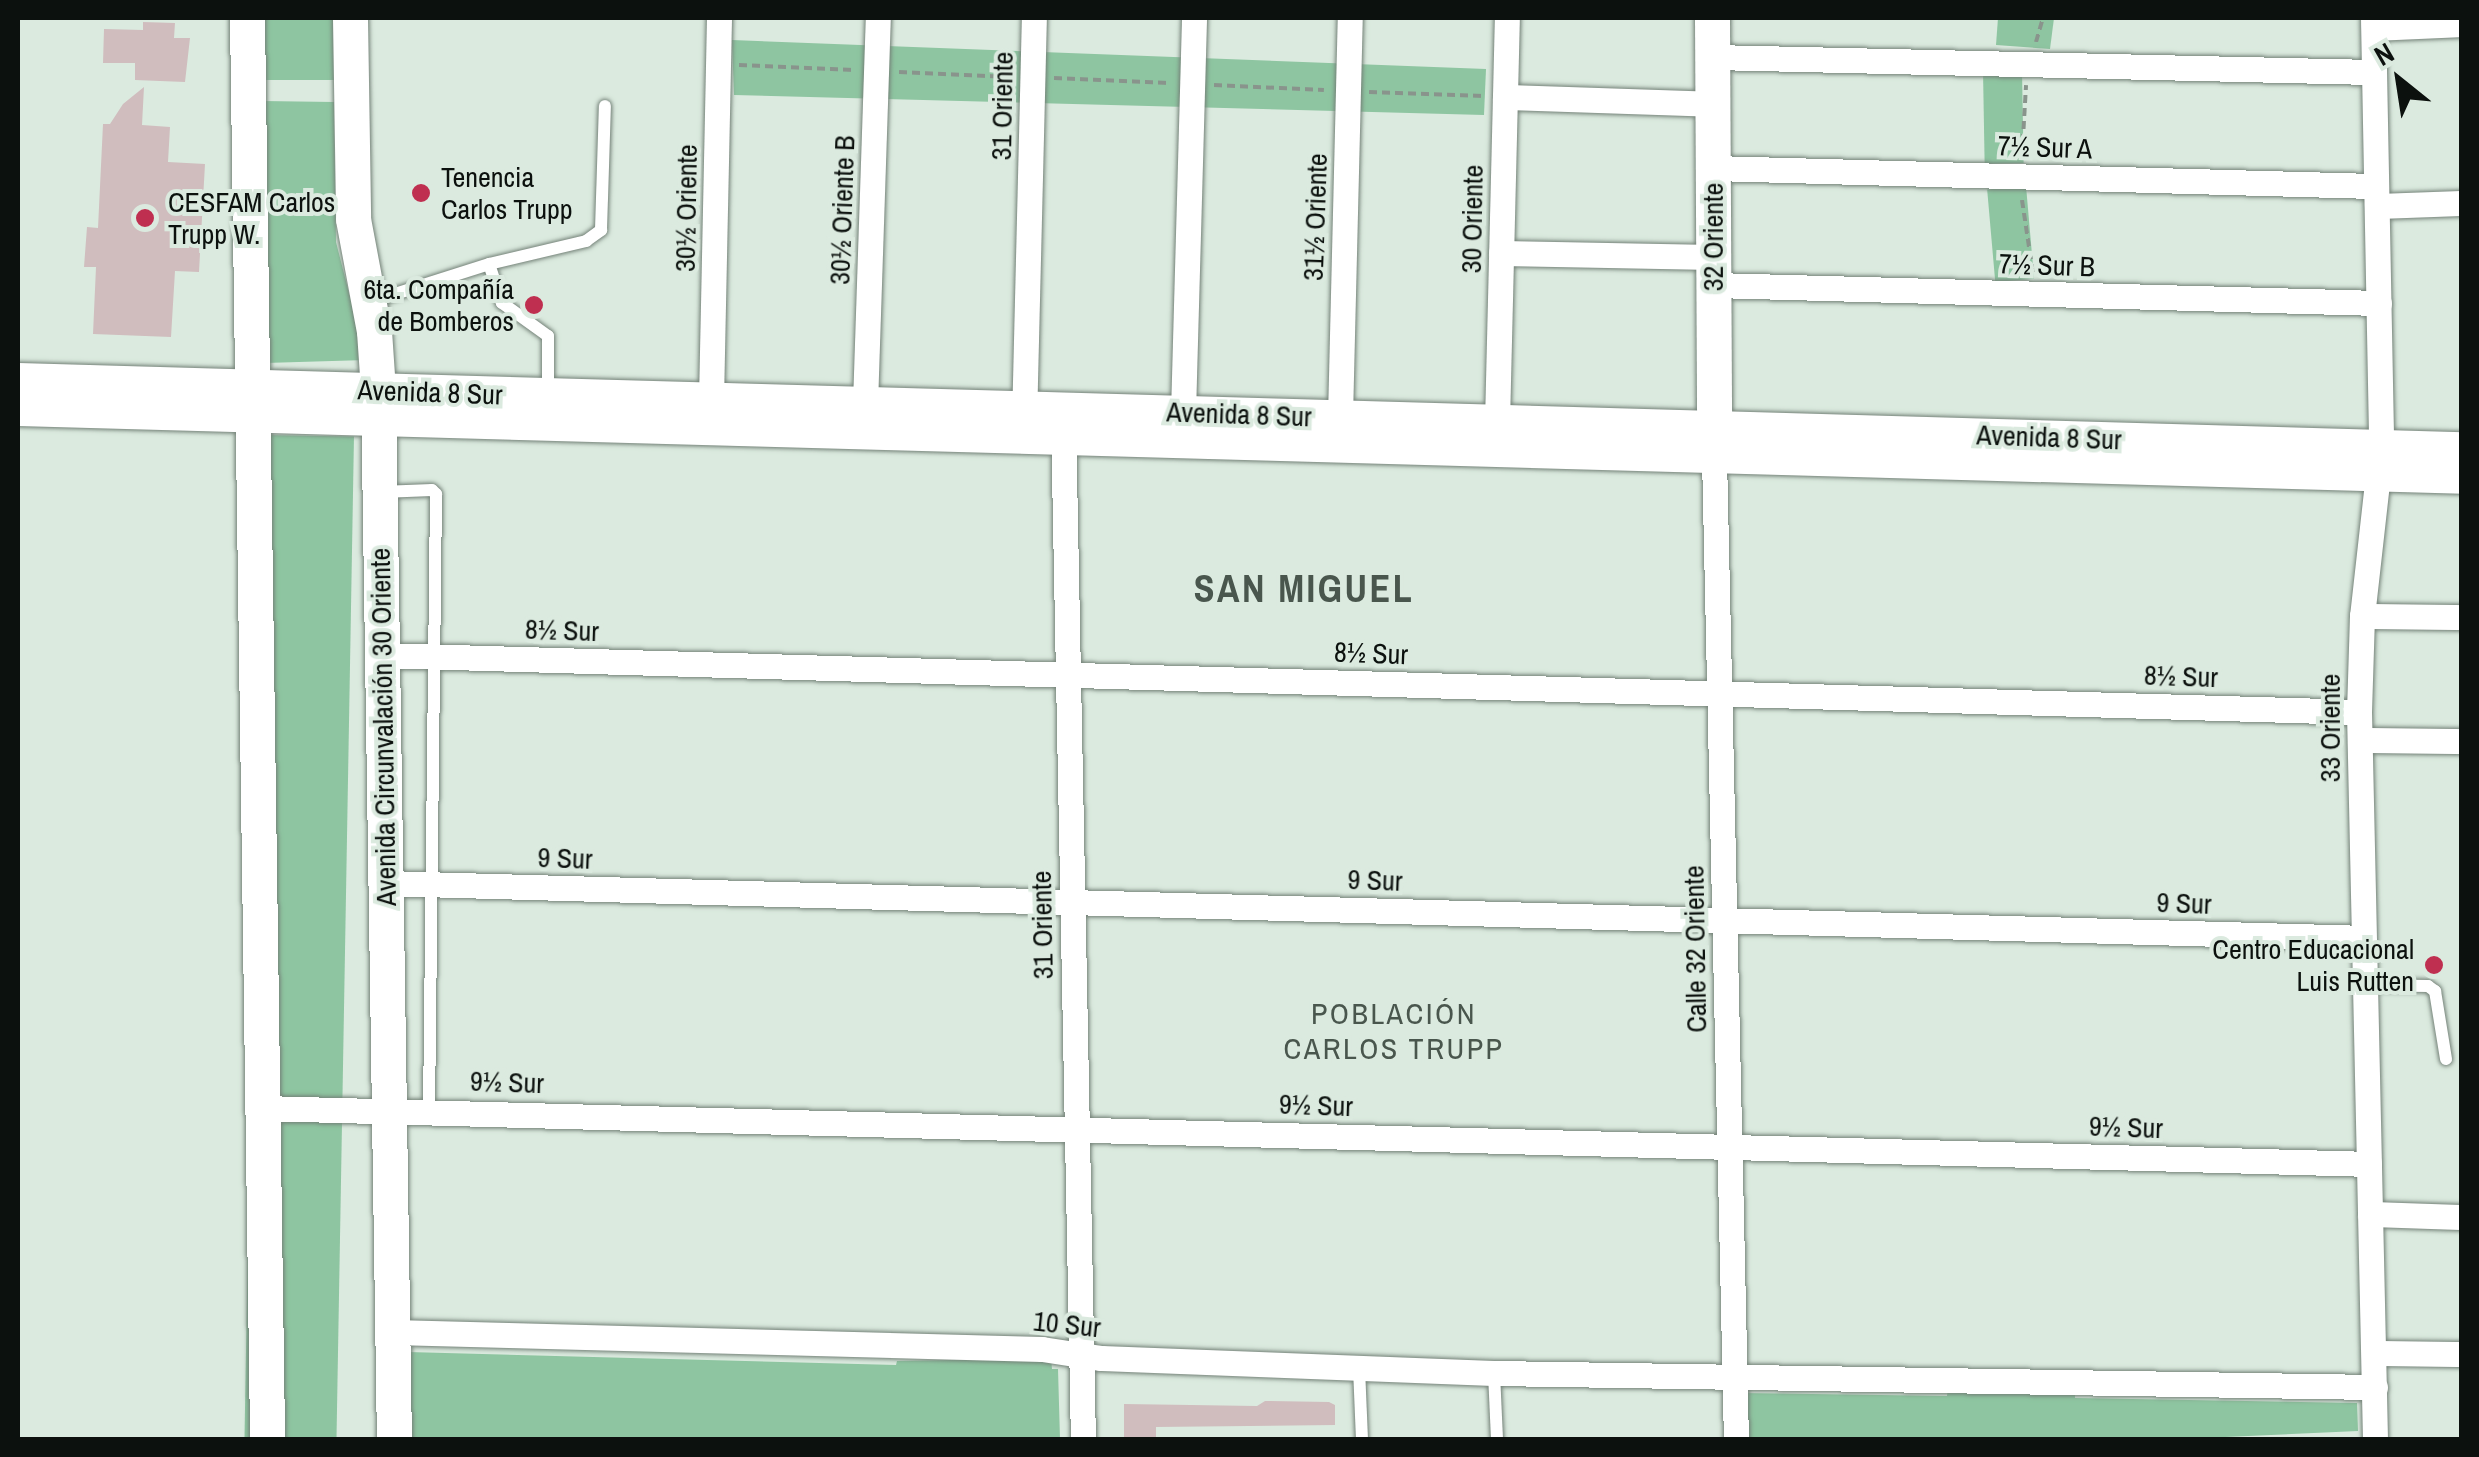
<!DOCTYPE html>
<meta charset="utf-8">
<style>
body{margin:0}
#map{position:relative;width:2479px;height:1457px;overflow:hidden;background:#dbeadf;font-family:"Archivo Narrow",sans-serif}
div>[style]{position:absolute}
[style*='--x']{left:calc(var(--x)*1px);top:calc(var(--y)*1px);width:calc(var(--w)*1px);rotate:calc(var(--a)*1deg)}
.green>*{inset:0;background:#8ec5a1;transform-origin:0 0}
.building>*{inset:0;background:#d0bdbe}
.path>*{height:4px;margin-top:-2px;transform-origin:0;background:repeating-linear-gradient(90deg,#89948c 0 8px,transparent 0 13px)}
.roads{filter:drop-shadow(0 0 2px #748278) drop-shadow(0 0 2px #748278)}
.lane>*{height:12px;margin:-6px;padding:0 6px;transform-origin:6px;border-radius:6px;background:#fff}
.street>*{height:25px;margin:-12.5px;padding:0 12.5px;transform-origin:12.5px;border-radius:12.5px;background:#fff}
.secondary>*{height:35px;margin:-17.5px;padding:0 17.5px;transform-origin:17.5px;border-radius:17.5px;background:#fff}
.dots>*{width:28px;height:28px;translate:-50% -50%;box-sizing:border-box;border:5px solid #dbeadf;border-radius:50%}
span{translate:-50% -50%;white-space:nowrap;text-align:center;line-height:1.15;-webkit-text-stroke:8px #dbeadf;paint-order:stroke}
.street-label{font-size:28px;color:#0c110e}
.poi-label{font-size:28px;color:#0c110e}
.left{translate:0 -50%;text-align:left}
.right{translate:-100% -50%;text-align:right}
.neighbourhood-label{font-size:30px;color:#49564d;letter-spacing:2.5px}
.district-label{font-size:38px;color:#49564d;font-weight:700;letter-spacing:2.5px}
.frame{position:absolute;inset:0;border:20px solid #0c110e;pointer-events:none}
.north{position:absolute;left:2349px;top:30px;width:100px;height:100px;-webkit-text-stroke:8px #dbeadf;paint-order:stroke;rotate:330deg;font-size:28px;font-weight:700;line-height:40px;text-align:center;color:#0c110e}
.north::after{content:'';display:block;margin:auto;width:35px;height:45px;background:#0c110e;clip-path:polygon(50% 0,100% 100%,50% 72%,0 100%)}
</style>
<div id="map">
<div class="green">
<i style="left:259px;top:18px;width:81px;height:62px"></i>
<i style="clip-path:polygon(1998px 18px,2054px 18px,2050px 49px,1996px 45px)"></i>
<i style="clip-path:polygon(732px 40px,1486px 69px,1484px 115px,734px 95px)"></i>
<i style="left:2022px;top:70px;width:93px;height:39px;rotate:89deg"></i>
<i style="clip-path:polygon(262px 101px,334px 102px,336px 242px,366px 360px,265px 363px)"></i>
<i style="left:2026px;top:186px;width:93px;height:39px;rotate:85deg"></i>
<i style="left:262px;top:435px;width:92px;height:1004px;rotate:1deg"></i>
<i style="clip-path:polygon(408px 1352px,896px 1365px,897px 1361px,1051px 1358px,1052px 1369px,1058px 1369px,1060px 1439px,409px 1439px)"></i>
<i style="clip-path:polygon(2075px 1382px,2075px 1398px,2357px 1403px,2358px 1431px,2157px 1440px,1740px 1439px,1738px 1393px,1947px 1396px,1948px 1386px)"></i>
</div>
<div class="building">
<i style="clip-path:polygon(143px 22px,175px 23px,174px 38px,190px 38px,185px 82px,135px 80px,135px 63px,103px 63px,104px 29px,143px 30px)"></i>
<i style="clip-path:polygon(144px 87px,142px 125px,170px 127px,168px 162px,205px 164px,199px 272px,175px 271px,171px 337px,93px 334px,96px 267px,84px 267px,87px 227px,98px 228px,103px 124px,110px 124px,123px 104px)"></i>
<i style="clip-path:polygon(1265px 1401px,1329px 1402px,1335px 1405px,1335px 1425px,1156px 1427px,1156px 1440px,1124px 1440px,1124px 1404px,1257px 1406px)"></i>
</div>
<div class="path">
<i style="--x:2036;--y:42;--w:25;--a:-74"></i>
<i style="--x:739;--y:65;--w:115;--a:2.5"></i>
<i style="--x:899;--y:72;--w:110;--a:2.6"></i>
<i style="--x:1054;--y:78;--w:115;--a:2.5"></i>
<i style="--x:1214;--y:85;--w:110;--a:2.6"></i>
<i style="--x:1369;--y:92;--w:115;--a:2"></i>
<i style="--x:2022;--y:155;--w:70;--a:-86.7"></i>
<i style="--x:2022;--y:200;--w:75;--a:81.5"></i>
</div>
<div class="roads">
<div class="lane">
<i style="--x:370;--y:302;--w:125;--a:-17.7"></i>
<i style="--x:548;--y:390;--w:54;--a:-90"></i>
<i style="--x:548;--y:336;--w:57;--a:-144.3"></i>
<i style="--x:502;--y:303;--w:41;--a:-108.4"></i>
<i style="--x:489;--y:264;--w:100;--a:-13.3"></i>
<i style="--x:586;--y:241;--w:19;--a:-36"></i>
<i style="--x:601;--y:230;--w:124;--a:-88.2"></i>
<i style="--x:381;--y:492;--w:51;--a:-2.2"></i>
<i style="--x:432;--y:490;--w:6;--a:45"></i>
<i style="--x:436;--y:494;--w:616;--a:90.65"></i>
<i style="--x:2364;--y:985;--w:64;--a:0.9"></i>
<i style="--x:2428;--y:986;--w:9;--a:36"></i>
<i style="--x:2435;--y:991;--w:69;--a:80.8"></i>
<i style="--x:1359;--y:1368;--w:72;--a:87.6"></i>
<i style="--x:1494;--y:1373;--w:67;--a:87.4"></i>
</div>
<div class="street">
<i style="--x:2373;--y:18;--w:429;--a:88.9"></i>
<i style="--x:2381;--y:447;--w:170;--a:96.4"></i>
<i style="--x:2362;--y:616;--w:96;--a:91.8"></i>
<i style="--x:2359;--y:712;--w:728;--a:88.74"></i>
<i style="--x:2374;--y:28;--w:88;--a:-2.6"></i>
<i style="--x:1712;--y:57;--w:662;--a:1.3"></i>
<i style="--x:1505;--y:97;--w:208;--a:1.9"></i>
<i style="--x:1713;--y:168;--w:663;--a:1.56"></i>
<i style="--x:2377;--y:206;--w:85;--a:-2"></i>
<i style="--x:1501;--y:253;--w:213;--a:1.1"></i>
<i style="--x:1714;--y:285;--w:665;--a:1.55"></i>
<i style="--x:711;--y:400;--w:382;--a:-88.8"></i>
<i style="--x:865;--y:404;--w:386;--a:-88.1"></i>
<i style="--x:1183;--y:413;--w:395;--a:-88.4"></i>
<i style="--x:1340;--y:417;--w:399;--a:-88.6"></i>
<i style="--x:1063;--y:420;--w:1020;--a:88.88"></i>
<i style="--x:1024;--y:422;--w:404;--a:-88.6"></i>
<i style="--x:1497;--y:422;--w:404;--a:-88.6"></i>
<i style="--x:1714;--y:457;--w:983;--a:88.72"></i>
<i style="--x:2362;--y:616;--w:100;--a:0.6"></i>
<i style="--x:382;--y:655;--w:1978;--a:1.65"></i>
<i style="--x:2360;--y:740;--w:102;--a:0.6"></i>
<i style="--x:385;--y:883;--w:1979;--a:1.59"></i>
<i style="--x:262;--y:1108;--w:2108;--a:1.52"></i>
<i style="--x:2370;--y:1214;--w:92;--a:1.9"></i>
<i style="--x:393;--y:1332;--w:649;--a:1.5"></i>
<i style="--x:1042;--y:1349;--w:60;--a:8.7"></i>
<i style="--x:1101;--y:1358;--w:393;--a:2.2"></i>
<i style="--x:1494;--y:1373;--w:881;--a:0.91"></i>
<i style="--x:2374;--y:1353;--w:88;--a:0.7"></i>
</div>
<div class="secondary">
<i style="--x:247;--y:18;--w:1422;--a:89.19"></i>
<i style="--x:350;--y:18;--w:201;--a:89.1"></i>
<i style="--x:353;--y:219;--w:114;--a:79.4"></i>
<i style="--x:374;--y:331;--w:59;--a:86.1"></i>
<i style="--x:378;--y:390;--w:1050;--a:89.13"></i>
<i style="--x:1712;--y:18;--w:433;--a:89.7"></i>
<i style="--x:18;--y:380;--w:2445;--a:1.62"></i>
<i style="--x:18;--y:408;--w:2445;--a:1.59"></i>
</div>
</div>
<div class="dots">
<i style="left:421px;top:193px;background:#bf2f50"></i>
<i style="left:145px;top:218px;background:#bf2f50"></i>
<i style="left:534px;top:305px;background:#bf2f50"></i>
<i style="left:2434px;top:965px;background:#bf2f50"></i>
</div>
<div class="street-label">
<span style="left:1002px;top:106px;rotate:-89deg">31 Oriente</span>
<span style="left:2045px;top:147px;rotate:2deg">7½ Sur A</span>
<span style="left:686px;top:208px;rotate:-89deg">30½ Oriente</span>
<span style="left:842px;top:210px;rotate:-88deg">30½ Oriente B</span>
<span style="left:1315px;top:217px;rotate:-88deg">31½ Oriente</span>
<span style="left:1472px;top:219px;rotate:-89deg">30 Oriente</span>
<span style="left:1713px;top:237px;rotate:-90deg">32 Oriente</span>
<span style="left:2047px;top:265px;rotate:2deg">7½ Sur B</span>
<span style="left:430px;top:392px;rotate:2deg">Avenida 8 Sur</span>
<span style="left:1239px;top:414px;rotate:2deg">Avenida 8 Sur</span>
<span style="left:2049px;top:437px;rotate:2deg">Avenida 8 Sur</span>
<span style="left:562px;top:630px;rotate:2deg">8½ Sur</span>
<span style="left:1371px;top:653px;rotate:2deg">8½ Sur</span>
<span style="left:2181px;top:676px;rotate:2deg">8½ Sur</span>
<span style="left:383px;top:727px;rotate:-91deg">Avenida Circunvalación 30 Oriente</span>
<span style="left:2330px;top:728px;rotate:-90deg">33 Oriente</span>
<span style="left:565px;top:858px;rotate:2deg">9 Sur</span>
<span style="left:1375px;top:880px;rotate:2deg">9 Sur</span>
<span style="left:2184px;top:903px;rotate:2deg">9 Sur</span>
<span style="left:1042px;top:925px;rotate:-91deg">31 Oriente</span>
<span style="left:1695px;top:949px;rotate:-91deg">Calle 32 Oriente</span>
<span style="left:507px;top:1082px;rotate:2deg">9½ Sur</span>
<span style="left:1316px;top:1105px;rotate:2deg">9½ Sur</span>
<span style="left:2126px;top:1127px;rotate:2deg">9½ Sur</span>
<span style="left:1067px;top:1324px;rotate:6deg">10 Sur</span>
</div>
<div class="poi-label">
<span class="left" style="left:441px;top:193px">Tenencia<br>Carlos Trupp</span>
<span class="left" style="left:168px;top:218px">CESFAM Carlos<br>Trupp W.</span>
<span class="right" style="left:514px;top:305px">6ta. Compañía<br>de Bomberos</span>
<span class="right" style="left:2414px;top:965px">Centro Educacional<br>Luis Rutten</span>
</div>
<div class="neighbourhood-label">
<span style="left:1394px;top:1030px">POBLACIÓN<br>CARLOS TRUPP</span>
</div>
<div class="district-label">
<span style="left:1304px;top:589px">SAN MIGUEL</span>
</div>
<div class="frame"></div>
<div class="north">N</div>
</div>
